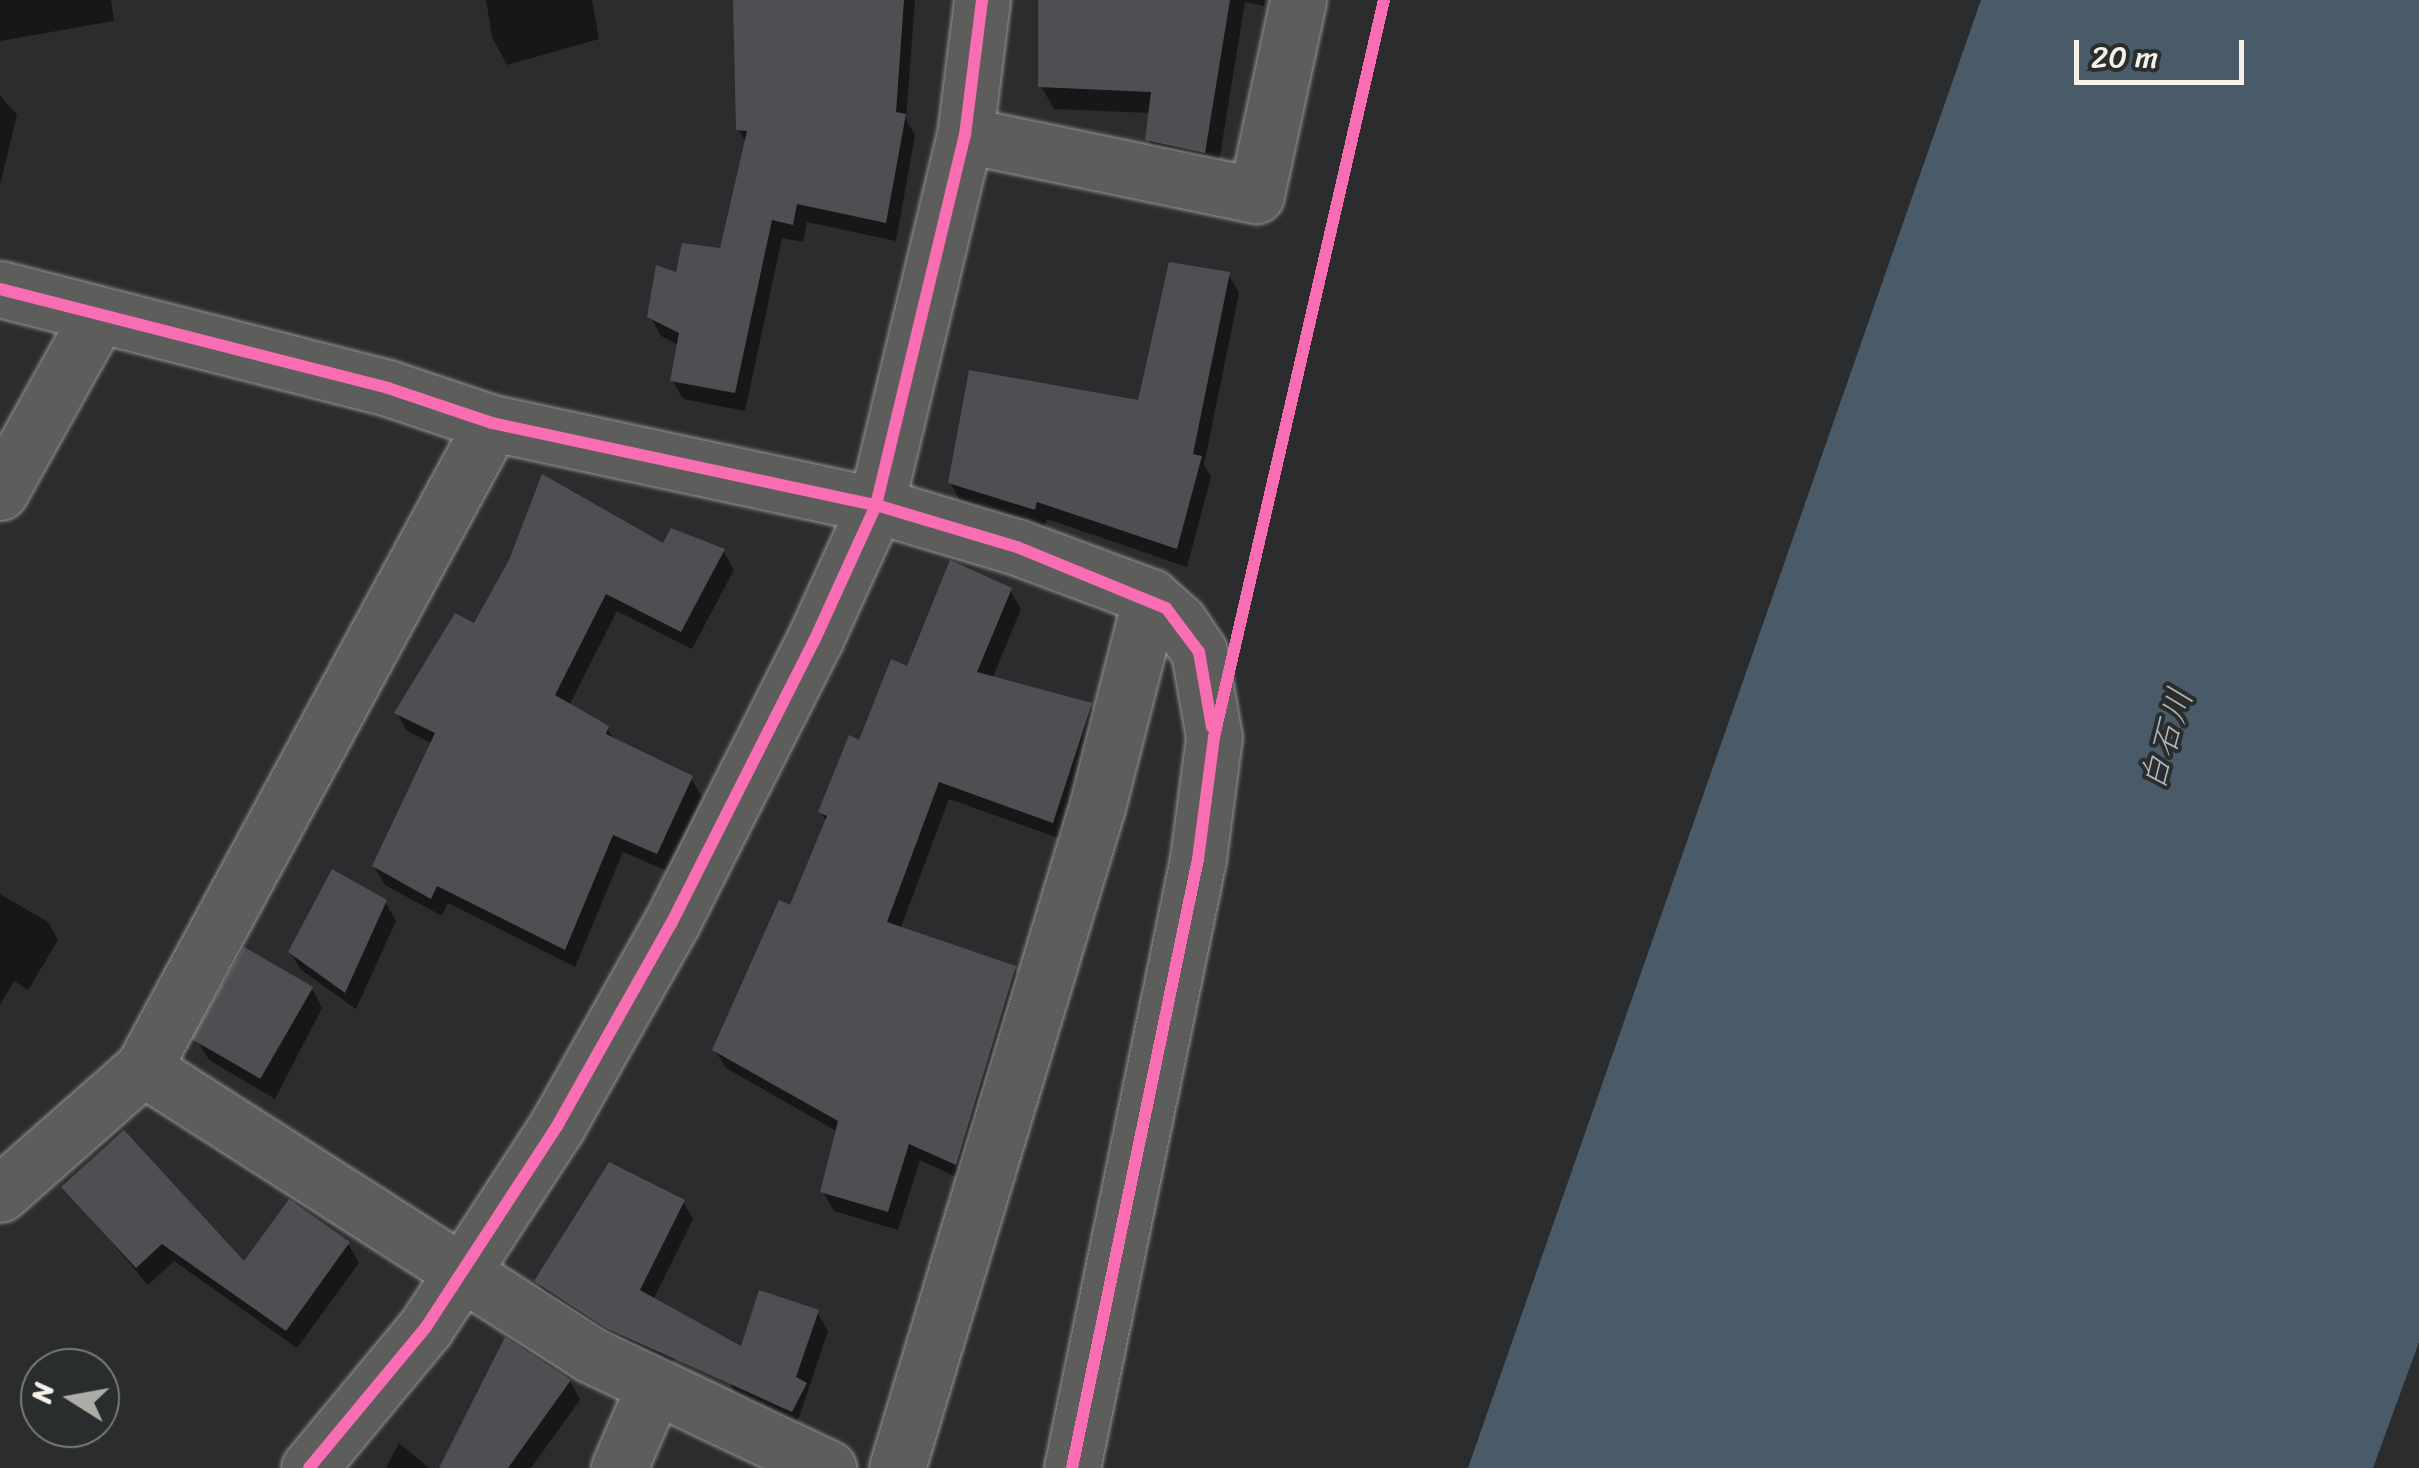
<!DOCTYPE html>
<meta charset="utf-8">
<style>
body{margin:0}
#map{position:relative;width:2419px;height:1468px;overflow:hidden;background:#2b2c2d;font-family:Sriracha,"Klee One",sans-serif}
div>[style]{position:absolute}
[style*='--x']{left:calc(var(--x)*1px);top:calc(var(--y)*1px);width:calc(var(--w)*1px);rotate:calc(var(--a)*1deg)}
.water>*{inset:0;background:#495b69}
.shadow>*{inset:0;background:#0007}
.building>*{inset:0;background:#4e4f52;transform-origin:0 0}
.roads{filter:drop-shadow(0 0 2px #979796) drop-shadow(0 0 2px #979796)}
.street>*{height:55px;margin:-27.5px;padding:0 27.5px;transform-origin:27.5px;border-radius:27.5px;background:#5d5d5c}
.secondary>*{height:55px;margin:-27.5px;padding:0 27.5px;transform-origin:27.5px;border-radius:27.5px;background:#5d5d5c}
.cycleway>*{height:12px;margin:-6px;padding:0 6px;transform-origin:6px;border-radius:6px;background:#f96db3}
span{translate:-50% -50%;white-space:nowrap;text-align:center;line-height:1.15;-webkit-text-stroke:8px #2a2d2e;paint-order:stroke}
.water-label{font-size:35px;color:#b1b7b8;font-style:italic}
.north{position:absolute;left:20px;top:1348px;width:100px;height:100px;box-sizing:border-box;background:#2a2d2e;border:2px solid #7b7b78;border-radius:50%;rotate:281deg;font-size:28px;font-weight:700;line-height:40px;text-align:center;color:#f4f1e8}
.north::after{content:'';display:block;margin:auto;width:35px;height:45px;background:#aeaca7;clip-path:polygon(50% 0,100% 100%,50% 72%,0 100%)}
.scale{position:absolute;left:2074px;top:40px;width:170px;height:45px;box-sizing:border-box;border:5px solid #f4f1e8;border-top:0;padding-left:12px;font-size:30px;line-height:35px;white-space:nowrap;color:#f4f1e8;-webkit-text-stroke:8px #2a2d2e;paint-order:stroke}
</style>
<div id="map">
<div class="water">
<i style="clip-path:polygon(1981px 0,2419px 0,2419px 1342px,2373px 1468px,1468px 1468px)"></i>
</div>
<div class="shadow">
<i style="clip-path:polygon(0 0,111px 0,114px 21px,0 41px)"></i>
<i style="clip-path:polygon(486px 0,592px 0,599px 39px,507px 65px,492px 37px)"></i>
<i style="clip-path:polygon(735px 0,915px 0,906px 120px,915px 135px,896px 241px,807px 222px,803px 242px,782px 238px,745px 411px,683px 399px,672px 380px,679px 345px,661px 336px,650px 316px,678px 275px,722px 251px,747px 144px,738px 129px)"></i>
<i style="clip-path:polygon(1041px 0,1265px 0,1264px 6px,1245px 2px,1217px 174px,1161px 162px,1148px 140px,1151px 113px,1054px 109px,1041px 86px)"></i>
<i style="clip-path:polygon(0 95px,17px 115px,0 185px)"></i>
<i style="clip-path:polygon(1228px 274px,1239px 293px,1204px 465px,1211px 477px,1187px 567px,1047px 519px,1045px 527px,961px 502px,950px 483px,1140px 403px)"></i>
<i style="clip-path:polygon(664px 546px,723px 551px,734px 570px,692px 649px,617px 611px,569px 706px,607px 728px,616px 742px,691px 778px,702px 797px,667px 871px,623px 852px,575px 967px,448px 903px,442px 916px,385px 885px,374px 866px,433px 744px,407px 731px,397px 713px,475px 627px)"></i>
<i style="clip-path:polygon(1010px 590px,1021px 609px,992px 679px,1090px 705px,1100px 723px,1064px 840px,949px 799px,900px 930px,1014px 968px,1025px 987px,966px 1182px,920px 1160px,898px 1230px,834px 1211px,823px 1192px,838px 1132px,726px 1068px,715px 1050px,792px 908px,827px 822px,821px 812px,860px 744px,909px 669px)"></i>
<i style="clip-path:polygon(0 894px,48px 922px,58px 940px,28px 990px,14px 981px,0 1005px)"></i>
<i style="clip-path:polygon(385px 902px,396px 921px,356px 1009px,301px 970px,290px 952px)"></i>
<i style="clip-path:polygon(312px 989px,322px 1008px,275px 1099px,209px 1060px,198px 1041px)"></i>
<i style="clip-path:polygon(65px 1187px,245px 1265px,348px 1244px,359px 1263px,297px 1348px,174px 1261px,148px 1285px)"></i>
<i style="clip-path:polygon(683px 1202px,693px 1219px,653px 1300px,690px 1332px,669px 1368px,547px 1299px,537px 1281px)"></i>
<i style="clip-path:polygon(769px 1296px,817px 1312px,828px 1331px,795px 1429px,742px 1405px,731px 1386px)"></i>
<i style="clip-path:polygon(570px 1381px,580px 1400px,531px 1468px,442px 1468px)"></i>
<i style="clip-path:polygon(399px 1443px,429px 1468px,386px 1468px)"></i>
</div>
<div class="building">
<i style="clip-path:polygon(733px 0,904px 0,896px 112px,906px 114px,886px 223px,797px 204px,793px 225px,772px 220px,735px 393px,670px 381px,679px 333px,647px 317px,656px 265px,676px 272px,682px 243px,720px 248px,747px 131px,736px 130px)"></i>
<i style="clip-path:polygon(1038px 0,1230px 0,1205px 153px,1145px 140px,1151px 92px,1038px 87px)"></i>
<i style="clip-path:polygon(1169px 262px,1230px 272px,1193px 454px,1202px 456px,1177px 549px,1037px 502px,1035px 510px,948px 483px,969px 370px,1138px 400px)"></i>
<i style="clip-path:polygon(542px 474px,663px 543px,671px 528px,725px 549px,681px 632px,606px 594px,555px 695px,609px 726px,606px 734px,693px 776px,657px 854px,613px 835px,565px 950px,437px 886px,431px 899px,372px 866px,435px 733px,394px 713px,455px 613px,474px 623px,509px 560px)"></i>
<i style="clip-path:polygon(950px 560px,1012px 588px,977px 672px,1092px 703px,1053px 823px,939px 782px,887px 922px,1016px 966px,956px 1165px,909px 1144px,888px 1212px,820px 1192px,838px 1121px,712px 1050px,779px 900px,790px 905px,827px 816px,818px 812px,849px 735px,859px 740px,891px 659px,907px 666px)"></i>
<i style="clip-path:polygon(332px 869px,387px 900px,345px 993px,288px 952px)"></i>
<i style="left:244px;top:947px;width:80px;height:106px;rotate:30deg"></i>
<i style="clip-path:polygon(124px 1130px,244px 1261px,289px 1199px,350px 1242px,286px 1331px,162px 1244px,136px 1268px,61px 1187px)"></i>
<i style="clip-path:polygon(609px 1162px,685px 1200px,640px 1290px,741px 1346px,759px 1290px,819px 1310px,796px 1377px,807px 1383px,792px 1412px,606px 1328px,534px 1281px)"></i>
<i style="clip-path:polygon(505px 1337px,571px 1380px,508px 1468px,439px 1468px)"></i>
</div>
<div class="roads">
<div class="street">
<i style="--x:965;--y:135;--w:297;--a:11.7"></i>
<i style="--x:1256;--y:195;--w:199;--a:-77.8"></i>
<i style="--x:0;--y:289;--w:400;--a:14.3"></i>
<i style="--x:388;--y:388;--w:110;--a:18.6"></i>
<i style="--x:492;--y:423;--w:393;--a:12.1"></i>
<i style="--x:876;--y:505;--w:147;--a:16.6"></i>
<i style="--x:1017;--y:547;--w:143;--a:20.5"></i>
<i style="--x:1151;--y:597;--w:38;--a:42"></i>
<i style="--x:1179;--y:622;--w:36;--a:56"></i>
<i style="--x:1199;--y:652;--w:86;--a:80"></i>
<i style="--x:1214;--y:737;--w:123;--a:97.5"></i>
<i style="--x:1198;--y:859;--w:622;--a:101.69"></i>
<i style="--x:0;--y:492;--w:201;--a:-60.9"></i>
<i style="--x:143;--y:1068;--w:532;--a:32.64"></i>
<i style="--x:591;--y:1355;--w:263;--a:25.5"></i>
<i style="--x:0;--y:1194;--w:191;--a:-41.4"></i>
<i style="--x:143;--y:1068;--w:733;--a:-61.58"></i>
<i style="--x:619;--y:1468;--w:86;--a:-66.7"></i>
<i style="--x:897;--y:1468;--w:691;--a:-73.17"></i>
<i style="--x:1097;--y:807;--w:217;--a:-75.6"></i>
</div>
<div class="secondary">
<i style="--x:309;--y:1468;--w:183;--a:-50.3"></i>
<i style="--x:426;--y:1327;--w:240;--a:-56.9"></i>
<i style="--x:557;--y:1126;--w:232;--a:-60.6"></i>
<i style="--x:671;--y:924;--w:319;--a:-63.2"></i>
<i style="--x:815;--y:639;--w:147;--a:-65.5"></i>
<i style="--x:876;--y:505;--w:381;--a:-76.5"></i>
<i style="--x:965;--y:135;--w:136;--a:-82.8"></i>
</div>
</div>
<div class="cycleway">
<i style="--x:0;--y:289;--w:400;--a:14.3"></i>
<i style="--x:388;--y:388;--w:110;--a:18.6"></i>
<i style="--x:492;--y:423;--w:393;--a:12.1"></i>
<i style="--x:876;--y:505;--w:147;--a:16.6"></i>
<i style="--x:1017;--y:547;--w:161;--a:22.3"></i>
<i style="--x:1166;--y:608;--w:55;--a:53.1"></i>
<i style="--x:1199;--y:652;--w:76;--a:80.2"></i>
<i style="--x:309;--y:1468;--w:183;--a:-50.3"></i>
<i style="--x:426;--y:1327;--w:240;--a:-56.9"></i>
<i style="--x:557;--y:1126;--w:232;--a:-60.6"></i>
<i style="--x:671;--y:924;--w:319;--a:-63.2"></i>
<i style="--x:815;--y:639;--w:147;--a:-65.5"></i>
<i style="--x:876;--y:505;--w:381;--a:-76.5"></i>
<i style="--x:965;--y:135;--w:136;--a:-82.8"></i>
<i style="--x:1072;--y:1468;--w:622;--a:-78.31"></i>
<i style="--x:1198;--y:859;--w:123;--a:-82.5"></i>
<i style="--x:1214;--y:737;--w:756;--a:-77.01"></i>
</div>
<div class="water-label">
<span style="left:2166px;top:739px;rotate:-73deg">白石川</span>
</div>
<div class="north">N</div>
<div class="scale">20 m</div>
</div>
